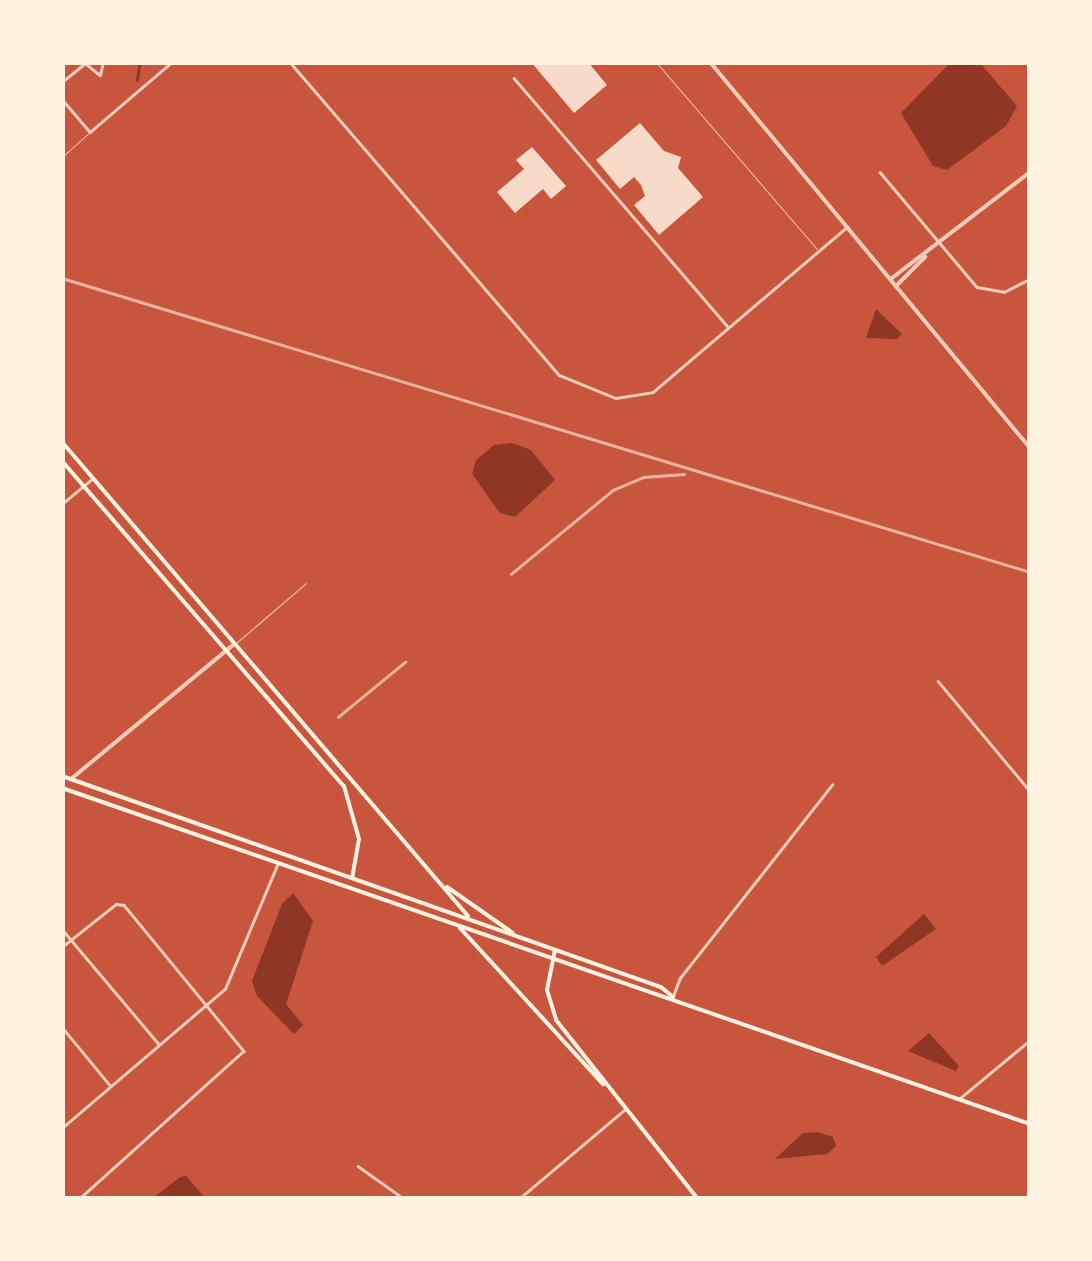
<!DOCTYPE html>
<style>
body{margin:0}
#map{position:relative;width:1092px;height:1261px;overflow:hidden;background:#c8553d;font-family:Barlow,sans-serif}
div>[style]{position:absolute}
[style*='--x']{left:calc(var(--x)*1px);top:calc(var(--y)*1px);width:calc(var(--w)*1px);rotate:calc(var(--a)*1deg)}
.water>*{inset:0;background:#8f3625}
.stream>*{height:2.5px;margin:-1.25px;padding:0 1.25px;transform-origin:1.25px;border-radius:1.25px;background:#8f3625}
.building>*{inset:0;background:#f7dbc8}
.service>*{height:1px;margin:-0.5px;padding:0 0.5px;transform-origin:0.5px;border-radius:0.5px;background:#f1ccb7}
.minor>*{height:2.5px;margin:-1.25px;padding:0 1.25px;transform-origin:1.25px;border-radius:1.25px;background:#f1ccb7}
.tertiary>*{height:4px;margin:-2px;padding:0 2px;transform-origin:2px;border-radius:2px;background:#f1ccb7}
.secondary>*{height:4px;margin:-2px;padding:0 2px;transform-origin:2px;border-radius:2px;background:#fff3e0}
.primary>*{height:4px;margin:-2px;padding:0 2px;transform-origin:2px;border-radius:2px;background:#fff3e0}
.rail>*{height:2.5px;margin:-1.25px;padding:0 1.25px;transform-origin:1.25px;border-radius:1.25px;background:#e9b49f}
span{translate:-50% -50%;white-space:nowrap;text-align:center;line-height:1.15;-webkit-text-stroke:9px #fff3e0;paint-order:stroke}
.frame{position:absolute;inset:0;border:65px solid #fff3e0;pointer-events:none}
</style>
<div id="map">
<div class="water">
<i style="clip-path:polygon(951px 62px,980px 63px,1017px 106px,1006px 126px,947px 170px,933px 166px,901px 113px)"></i>
<i style="clip-path:polygon(876px 309px,902px 334px,897px 339px,866px 338px)"></i>
<i style="clip-path:polygon(512px 443px,531px 450px,555px 480px,515px 517px,500px 513px,472px 474px,476px 460px,494px 445px)"></i>
<i style="clip-path:polygon(293px 893px,313px 921px,286px 1004px,303px 1025px,294px 1034px,257px 996px,252px 981px,282px 904px)"></i>
<i style="clip-path:polygon(924px 914px,936px 929px,882px 966px,876px 957px)"></i>
<i style="clip-path:polygon(929px 1033px,959px 1066px,956px 1071px,908px 1051px)"></i>
<i style="clip-path:polygon(818px 1132px,833px 1137px,836px 1146px,827px 1154px,775px 1159px,803px 1133px)"></i>
<i style="clip-path:polygon(186px 1176px,205px 1198px,153px 1198px,180px 1177px)"></i>
</div>
<div class="stream">
<i style="--x:137;--y:80;--w:18;--a:-81"></i>
</div>
<div class="building">
<i style="clip-path:polygon(531px 62px,588px 62px,607px 85px,574px 113px)"></i>
<i style="clip-path:polygon(640px 123px,664px 151px,681px 157px,678px 168px,703px 197px,659px 235px,634px 205px,645px 196px,641px 185px,634px 177px,620px 189px,596px 160px)"></i>
<i style="clip-path:polygon(532px 147px,566px 186px,551px 199px,543px 189px,515px 213px,497px 192px,524px 169px,516px 160px)"></i>
</div>
<div class="service">
<i style="--x:656;--y:62;--w:247;--a:49.3"></i>
<i style="--x:62;--y:157;--w:38;--a:-42"></i>
<i style="--x:236;--y:643;--w:92;--a:-40.6"></i>
</div>
<div class="minor">
<i style="--x:290;--y:62;--w:413;--a:49.3"></i>
<i style="--x:559;--y:375;--w:61;--a:22"></i>
<i style="--x:616;--y:398;--w:37;--a:-9"></i>
<i style="--x:653;--y:392;--w:255;--a:-40.4"></i>
<i style="--x:85;--y:63;--w:19;--a:39"></i>
<i style="--x:100;--y:75;--w:13;--a:-77"></i>
<i style="--x:514;--y:78;--w:328;--a:49.3"></i>
<i style="--x:62;--y:82;--w:28;--a:-39"></i>
<i style="--x:62;--y:99;--w:43;--a:49.7"></i>
<i style="--x:90;--y:132;--w:108;--a:-40.5"></i>
<i style="--x:880;--y:172;--w:150;--a:49.9"></i>
<i style="--x:977;--y:287;--w:27;--a:10"></i>
<i style="--x:1004;--y:292;--w:29;--a:-27"></i>
<i style="--x:62;--y:504;--w:39;--a:-40"></i>
<i style="--x:938;--y:681;--w:143;--a:50.1"></i>
<i style="--x:62;--y:929;--w:150;--a:49.9"></i>
<i style="--x:62;--y:947;--w:69;--a:-38.5"></i>
<i style="--x:116;--y:904;--w:8;--a:7"></i>
<i style="--x:124;--y:905;--w:189;--a:50.6"></i>
<i style="--x:244;--y:1051;--w:219;--a:138"></i>
<i style="--x:673;--y:996;--w:19;--a:-69"></i>
<i style="--x:680;--y:978;--w:246;--a:-51.8"></i>
<i style="--x:62;--y:1027;--w:74;--a:50.5"></i>
<i style="--x:959;--y:1099;--w:92;--a:-39.7"></i>
<i style="--x:62;--y:1128;--w:214;--a:-40.5"></i>
<i style="--x:225;--y:989;--w:134;--a:-67.2"></i>
<i style="--x:358;--y:1166;--w:55;--a:35.4"></i>
<i style="--x:520;--y:1198;--w:136;--a:-40.2"></i>
<i style="--x:834;--y:1198;--w:22;--a:0"></i>
</div>
<div class="tertiary">
<i style="--x:710;--y:62;--w:501;--a:50.34"></i>
<i style="--x:892;--y:278;--w:174;--a:-37.5"></i>
<i style="--x:897;--y:285;--w:40;--a:-45"></i>
<i style="--x:71;--y:779;--w:210;--a:-39.6"></i>
</div>
<div class="secondary">
<i style="--x:460;--y:928;--w:212;--a:47.5"></i>
<i style="--x:555;--y:950;--w:41;--a:101.3"></i>
<i style="--x:547;--y:990;--w:31;--a:73"></i>
<i style="--x:556;--y:1020;--w:227;--a:51.6"></i>
</div>
<div class="primary">
<i style="--x:62;--y:442;--w:624;--a:49.42"></i>
<i style="--x:62;--y:461;--w:430;--a:49.1"></i>
<i style="--x:344;--y:786;--w:55;--a:74.2"></i>
<i style="--x:359;--y:839;--w:39;--a:100"></i>
<i style="--x:62;--y:776;--w:635;--a:19.41"></i>
<i style="--x:661;--y:987;--w:16;--a:40"></i>
<i style="--x:62;--y:788;--w:1025;--a:19.14"></i>
<i style="--x:447;--y:887;--w:80;--a:34.9"></i>
</div>
<div class="rail">
<i style="--x:62;--y:278;--w:1012;--a:16.89"></i>
<i style="--x:511;--y:574;--w:132;--a:-39.5"></i>
<i style="--x:613;--y:490;--w:33;--a:-23"></i>
<i style="--x:643;--y:477;--w:41;--a:-4.2"></i>
<i style="--x:338;--y:717;--w:87;--a:-39.4"></i>
</div>
<div class="frame"></div>
</div>
